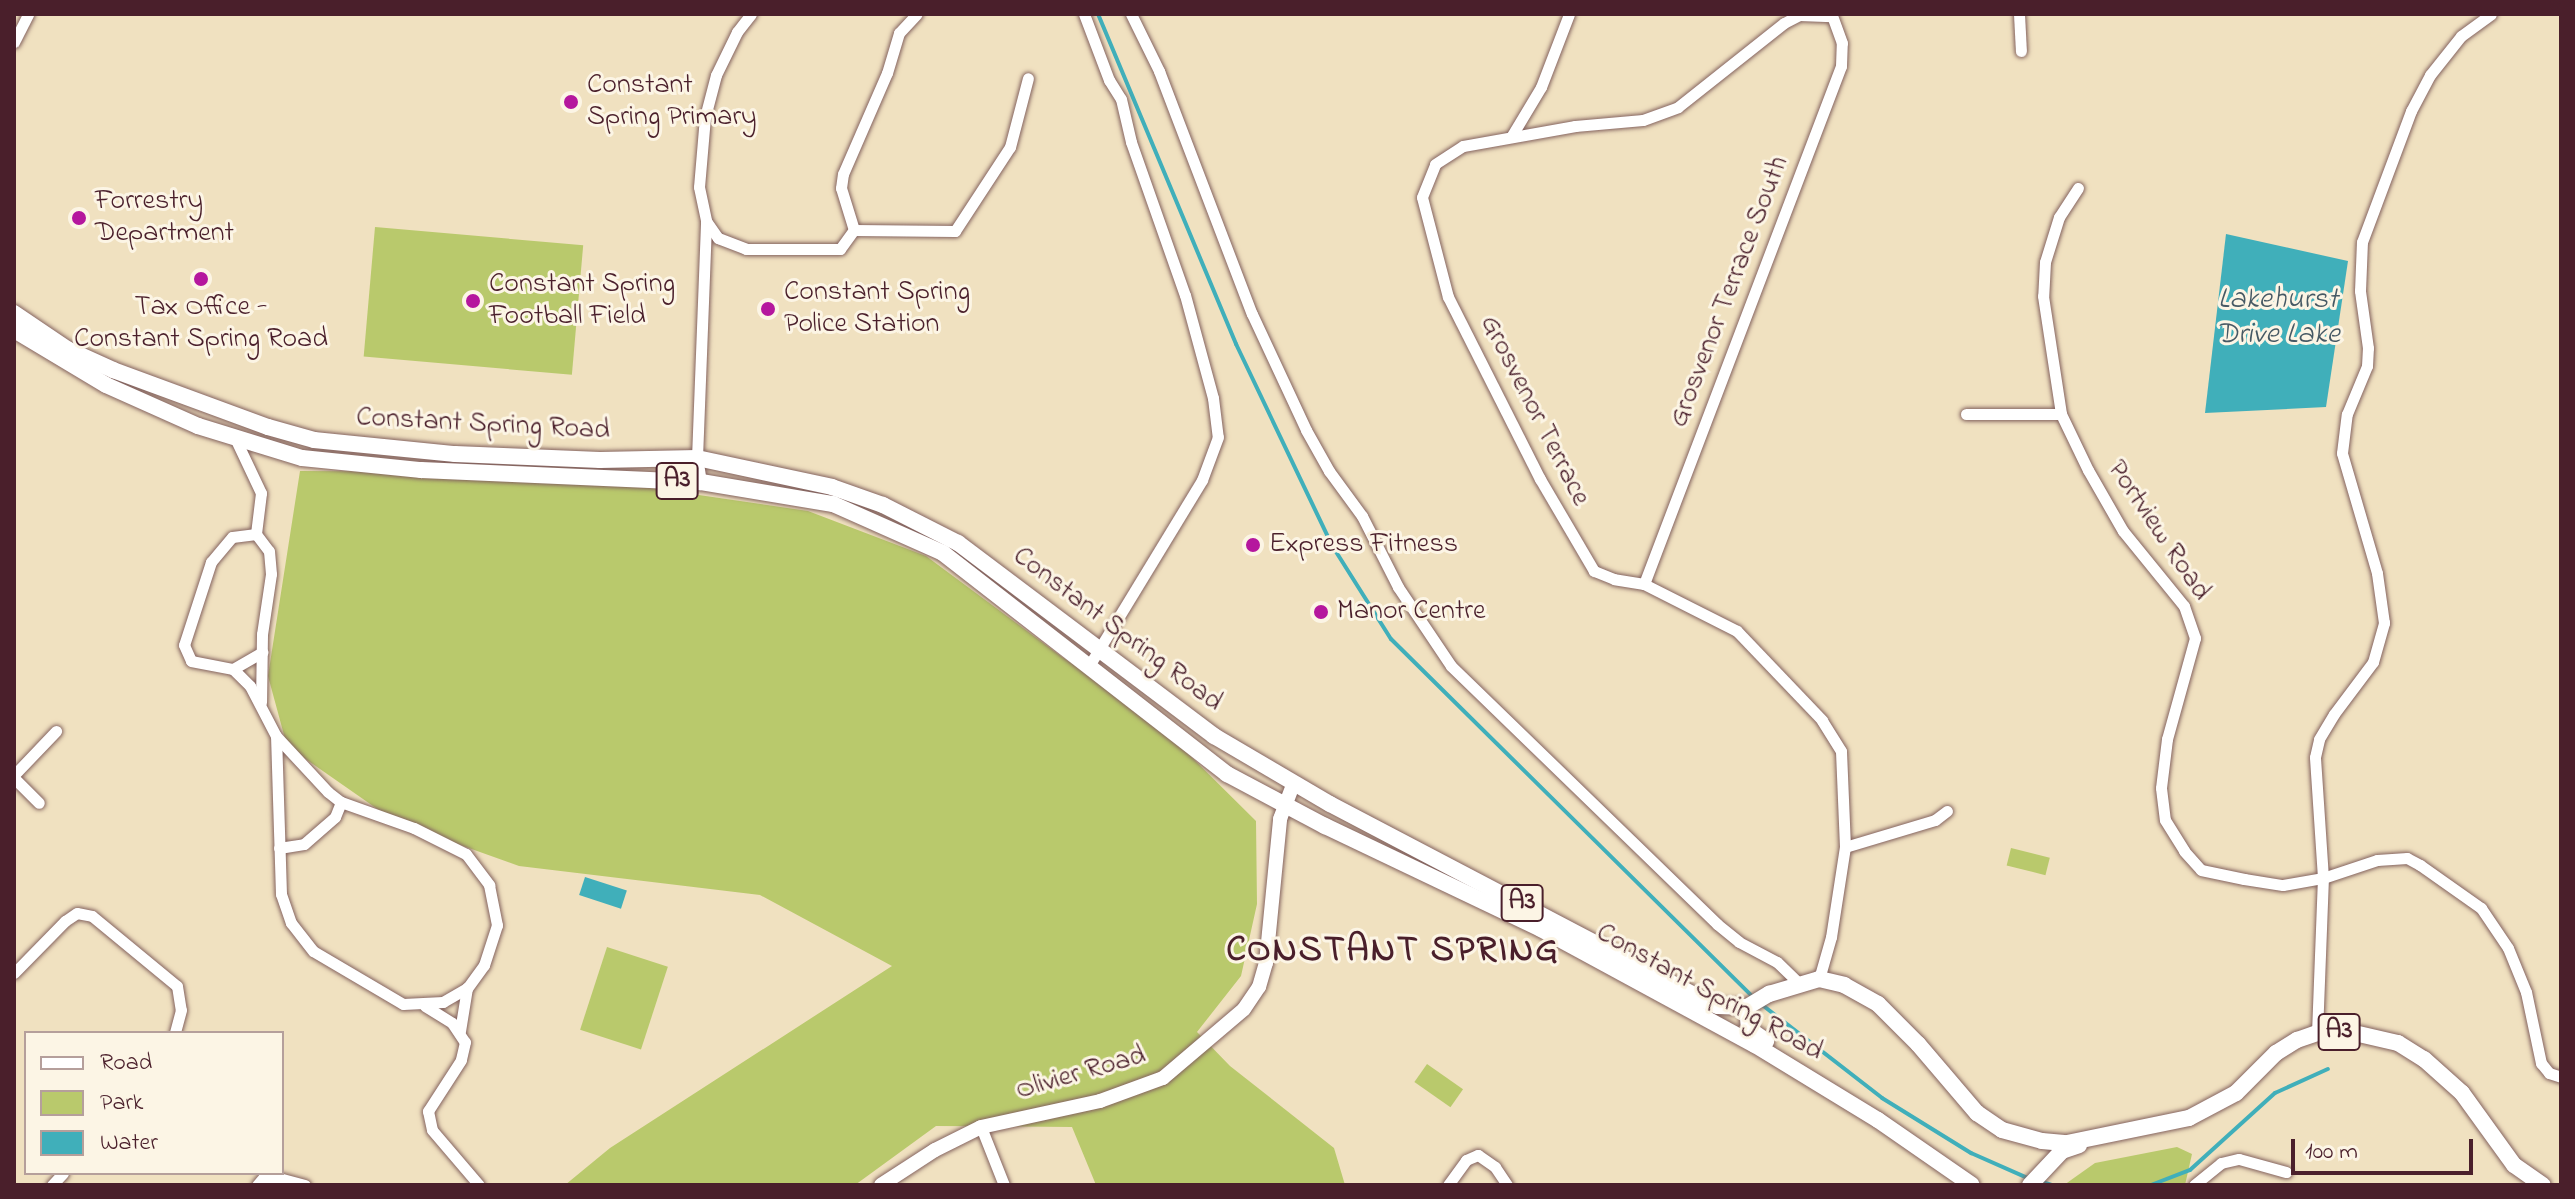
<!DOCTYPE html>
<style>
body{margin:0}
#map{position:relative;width:2575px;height:1199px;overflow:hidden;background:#f0e1c0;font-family:"Indie Flower",sans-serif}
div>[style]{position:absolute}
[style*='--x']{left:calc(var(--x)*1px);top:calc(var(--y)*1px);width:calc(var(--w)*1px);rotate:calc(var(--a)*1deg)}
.green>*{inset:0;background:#b9c96c;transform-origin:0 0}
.water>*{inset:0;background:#40afba;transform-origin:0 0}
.stream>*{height:4px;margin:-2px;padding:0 2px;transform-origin:2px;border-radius:2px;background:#40afba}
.roads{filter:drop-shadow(0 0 2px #84635f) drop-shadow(0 0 2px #84635f)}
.street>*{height:11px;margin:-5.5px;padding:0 5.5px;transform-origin:5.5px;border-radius:5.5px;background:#fff}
.secondary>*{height:14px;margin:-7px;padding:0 7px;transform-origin:7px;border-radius:7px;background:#fff}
.primary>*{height:16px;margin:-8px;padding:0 8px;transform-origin:8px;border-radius:8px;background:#fff}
.dots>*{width:22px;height:22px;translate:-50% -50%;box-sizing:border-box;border:4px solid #fcf5e5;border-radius:50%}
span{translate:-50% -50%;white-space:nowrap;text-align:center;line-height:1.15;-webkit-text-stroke:6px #fcf5e5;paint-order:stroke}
.shield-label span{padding:2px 6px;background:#fcf5e5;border:2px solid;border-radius:6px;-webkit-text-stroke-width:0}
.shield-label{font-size:26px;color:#4a1f2b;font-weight:700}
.poi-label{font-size:28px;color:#4a1f2b}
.left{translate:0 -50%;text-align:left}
.street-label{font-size:28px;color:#4a1f2b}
.water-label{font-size:30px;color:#465964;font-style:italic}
.district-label{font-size:36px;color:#4a1f2b;font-weight:700;letter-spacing:2px}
.frame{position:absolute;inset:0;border:16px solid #4a1f2b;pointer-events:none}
.legend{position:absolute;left:24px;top:1031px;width:260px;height:144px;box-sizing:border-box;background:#fcf5e5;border:2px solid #b59f9b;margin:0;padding:10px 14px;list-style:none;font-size:24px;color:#4a1f2b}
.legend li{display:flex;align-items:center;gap:16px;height:40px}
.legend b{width:40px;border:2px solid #b59f9b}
.scale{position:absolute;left:2291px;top:1139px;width:182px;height:36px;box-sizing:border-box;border:4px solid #4a1f2b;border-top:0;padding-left:10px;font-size:24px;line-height:28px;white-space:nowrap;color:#4a1f2b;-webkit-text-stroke:6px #fcf5e5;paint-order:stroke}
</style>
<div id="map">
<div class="green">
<i style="left:375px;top:227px;width:209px;height:130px;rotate:5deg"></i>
<i style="clip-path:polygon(300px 471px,501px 472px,582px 478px,808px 511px,926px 556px,1062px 657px,1148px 714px,1256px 821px,1257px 904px,1241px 976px,1197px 1032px,1230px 1066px,1334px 1148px,1345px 1185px,1096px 1185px,1072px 1127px,936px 1126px,855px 1185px,565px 1185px,610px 1148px,892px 966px,760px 895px,519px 866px,396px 822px,287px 746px,268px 676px)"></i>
<i style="left:2011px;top:848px;width:40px;height:18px;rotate:14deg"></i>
<i style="left:607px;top:947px;width:64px;height:87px;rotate:18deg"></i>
<i style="left:1427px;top:1064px;width:44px;height:22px;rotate:35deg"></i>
<i style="clip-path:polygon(2177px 1147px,2192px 1154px,2185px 1185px,2064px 1185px,2095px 1163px)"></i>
</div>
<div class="water">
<i style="clip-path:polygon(2226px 234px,2348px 261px,2326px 407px,2205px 413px)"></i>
<i style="left:585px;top:877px;width:44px;height:19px;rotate:18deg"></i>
</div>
<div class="stream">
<i style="--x:1098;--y:14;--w:358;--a:67.3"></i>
<i style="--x:1236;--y:344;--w:225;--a:64.5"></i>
<i style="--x:1333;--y:547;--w:109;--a:57.8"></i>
<i style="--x:1391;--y:639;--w:511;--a:44.68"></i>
<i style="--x:1761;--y:1004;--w:153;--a:37.8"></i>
<i style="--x:1882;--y:1098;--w:105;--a:31.7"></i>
<i style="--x:1971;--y:1153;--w:64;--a:23.8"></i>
<i style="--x:2039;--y:1181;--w:14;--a:17"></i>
<i style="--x:2151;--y:1185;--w:42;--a:-21"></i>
<i style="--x:2190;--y:1170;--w:115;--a:-42.2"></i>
<i style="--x:2275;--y:1093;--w:58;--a:-24.4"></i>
</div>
<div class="roads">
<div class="street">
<i style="--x:751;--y:14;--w:23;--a:128"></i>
<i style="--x:737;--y:32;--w:48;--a:116"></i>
<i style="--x:716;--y:75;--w:43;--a:104.7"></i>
<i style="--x:705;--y:117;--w:70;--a:94.9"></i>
<i style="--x:699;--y:187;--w:35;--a:78"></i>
<i style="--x:706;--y:221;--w:21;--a:55"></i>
<i style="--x:718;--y:238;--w:30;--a:21"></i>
<i style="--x:746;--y:249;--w:94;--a:0"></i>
<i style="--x:840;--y:249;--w:24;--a:-54"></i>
<i style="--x:854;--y:230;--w:101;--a:0.6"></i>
<i style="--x:955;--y:231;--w:100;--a:-56.8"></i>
<i style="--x:1010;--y:147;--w:71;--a:-75.4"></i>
<i style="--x:1084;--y:14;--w:71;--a:69.3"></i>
<i style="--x:1109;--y:80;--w:22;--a:58"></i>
<i style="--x:1121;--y:99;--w:44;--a:76.9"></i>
<i style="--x:1131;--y:142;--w:162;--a:70.6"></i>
<i style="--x:1185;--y:295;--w:107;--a:74.8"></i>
<i style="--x:1213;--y:398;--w:39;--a:83"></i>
<i style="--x:1218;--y:437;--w:46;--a:110.4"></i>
<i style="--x:1202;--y:480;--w:215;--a:121.3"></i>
<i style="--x:1131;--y:14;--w:64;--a:63.8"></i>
<i style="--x:1159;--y:71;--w:260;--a:69.1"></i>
<i style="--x:1252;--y:314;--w:128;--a:65"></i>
<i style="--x:1306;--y:430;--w:47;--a:60.7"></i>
<i style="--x:1329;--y:471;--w:56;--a:53.7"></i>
<i style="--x:1362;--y:516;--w:80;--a:63.1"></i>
<i style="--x:1398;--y:587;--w:95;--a:56.1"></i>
<i style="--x:1451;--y:666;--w:371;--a:44.1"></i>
<i style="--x:1717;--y:924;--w:28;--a:39"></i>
<i style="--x:1739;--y:942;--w:43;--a:27.8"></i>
<i style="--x:1777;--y:962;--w:30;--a:44"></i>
<i style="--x:2019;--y:14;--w:37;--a:87"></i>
<i style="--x:14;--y:42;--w:31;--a:-63"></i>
<i style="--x:1511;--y:137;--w:58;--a:-59"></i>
<i style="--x:1541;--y:87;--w:78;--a:-69"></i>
<i style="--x:2078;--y:188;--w:35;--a:123"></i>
<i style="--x:2059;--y:217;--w:47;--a:107.3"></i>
<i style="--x:2045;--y:262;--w:34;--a:93"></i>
<i style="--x:2043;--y:296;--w:119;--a:81.3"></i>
<i style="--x:2061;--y:414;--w:62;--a:64.3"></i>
<i style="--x:2088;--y:470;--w:70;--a:60.2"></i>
<i style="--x:2123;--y:531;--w:97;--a:50.9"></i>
<i style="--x:2184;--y:606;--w:34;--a:71"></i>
<i style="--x:2195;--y:638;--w:105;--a:105.5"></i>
<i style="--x:2167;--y:739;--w:49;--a:97"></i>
<i style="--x:2161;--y:788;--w:32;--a:83"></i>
<i style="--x:2165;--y:820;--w:36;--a:58"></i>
<i style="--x:2184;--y:851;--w:25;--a:48"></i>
<i style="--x:2201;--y:870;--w:44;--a:11.8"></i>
<i style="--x:2244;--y:879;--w:39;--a:9"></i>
<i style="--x:2283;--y:885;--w:41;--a:-9.9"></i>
<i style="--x:2323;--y:878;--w:57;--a:-18.4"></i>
<i style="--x:2377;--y:860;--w:30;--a:-4"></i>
<i style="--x:2407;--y:858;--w:15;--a:28"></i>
<i style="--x:2420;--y:865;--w:75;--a:35.2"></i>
<i style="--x:2481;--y:908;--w:48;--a:56"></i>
<i style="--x:2508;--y:948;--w:48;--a:67.8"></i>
<i style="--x:2526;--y:992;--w:73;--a:78.1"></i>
<i style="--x:2541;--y:1063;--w:13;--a:51"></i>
<i style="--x:2549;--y:1073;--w:13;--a:18"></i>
<i style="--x:854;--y:230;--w:44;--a:-107.2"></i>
<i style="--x:841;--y:188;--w:14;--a:-82"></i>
<i style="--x:843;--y:174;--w:110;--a:-66.5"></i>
<i style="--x:887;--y:73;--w:42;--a:-73.3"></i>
<i style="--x:899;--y:33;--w:26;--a:-47"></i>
<i style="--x:1966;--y:414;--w:95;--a:0"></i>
<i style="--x:235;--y:438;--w:61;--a:64.7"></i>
<i style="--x:261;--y:493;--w:41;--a:97"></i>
<i style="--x:256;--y:534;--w:21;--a:53"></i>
<i style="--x:269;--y:551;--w:23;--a:85"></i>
<i style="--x:271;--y:574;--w:61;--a:98.5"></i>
<i style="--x:262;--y:634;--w:68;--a:90.8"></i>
<i style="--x:701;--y:482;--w:24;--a:-99"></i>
<i style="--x:697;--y:458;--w:237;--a:-87.8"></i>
<i style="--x:256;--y:534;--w:24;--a:173"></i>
<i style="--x:232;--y:537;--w:33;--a:130"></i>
<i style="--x:211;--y:562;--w:87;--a:108"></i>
<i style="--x:184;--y:645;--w:17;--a:66"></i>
<i style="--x:191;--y:661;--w:43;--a:10.8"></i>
<i style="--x:233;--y:669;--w:34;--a:-30"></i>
<i style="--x:1644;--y:584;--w:554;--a:-69.18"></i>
<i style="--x:1841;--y:66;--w:23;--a:-88"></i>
<i style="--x:1842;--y:43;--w:29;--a:-110"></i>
<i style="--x:233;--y:669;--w:24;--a:45"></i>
<i style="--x:250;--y:686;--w:56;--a:62.5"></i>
<i style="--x:276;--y:736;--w:76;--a:47.1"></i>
<i style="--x:328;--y:792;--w:16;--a:38"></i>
<i style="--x:341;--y:802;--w:77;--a:19.6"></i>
<i style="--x:414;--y:828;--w:58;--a:26.6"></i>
<i style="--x:466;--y:854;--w:39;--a:53"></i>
<i style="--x:489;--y:885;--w:41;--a:78.7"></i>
<i style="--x:497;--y:925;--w:42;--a:108"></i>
<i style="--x:484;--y:965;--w:29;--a:126"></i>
<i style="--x:467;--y:988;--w:28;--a:150"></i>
<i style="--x:443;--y:1002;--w:40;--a:177.1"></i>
<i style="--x:403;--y:1004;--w:104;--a:-149.5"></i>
<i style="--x:313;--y:951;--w:36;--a:-128"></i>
<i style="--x:291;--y:923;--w:31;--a:-109"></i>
<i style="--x:281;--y:894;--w:158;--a:-91.8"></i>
<i style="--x:14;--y:775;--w:61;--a:-46.3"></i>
<i style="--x:14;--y:778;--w:35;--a:45"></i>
<i style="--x:1845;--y:847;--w:94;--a:-16.7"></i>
<i style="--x:1935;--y:820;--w:15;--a:-37"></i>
<i style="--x:279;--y:848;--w:25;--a:-9"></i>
<i style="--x:304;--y:844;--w:41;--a:-41.1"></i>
<i style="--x:335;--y:817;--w:16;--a:-68"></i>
<i style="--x:14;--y:973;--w:73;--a:-45.6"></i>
<i style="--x:65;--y:921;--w:14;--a:-34"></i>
<i style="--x:77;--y:913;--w:15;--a:11"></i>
<i style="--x:92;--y:916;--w:110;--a:39.5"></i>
<i style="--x:177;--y:986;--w:24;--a:81"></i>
<i style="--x:181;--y:1010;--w:24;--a:105"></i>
<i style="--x:1819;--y:979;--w:44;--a:-74.1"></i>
<i style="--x:1831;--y:937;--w:91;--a:-81.2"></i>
<i style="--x:1845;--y:847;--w:96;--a:-92.4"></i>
<i style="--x:1841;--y:751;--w:36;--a:-122"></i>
<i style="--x:1822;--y:720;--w:123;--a:-133.7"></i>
<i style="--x:1737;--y:631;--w:104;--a:-153.2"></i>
<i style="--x:1644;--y:584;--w:30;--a:-171"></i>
<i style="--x:1614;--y:579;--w:22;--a:-158"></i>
<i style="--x:1594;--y:571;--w:107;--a:-120.4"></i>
<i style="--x:1540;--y:479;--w:204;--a:-116.8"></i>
<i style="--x:1448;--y:297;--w:103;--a:-104.6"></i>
<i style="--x:1422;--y:197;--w:35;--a:-68"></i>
<i style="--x:1435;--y:164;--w:33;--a:-33"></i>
<i style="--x:1463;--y:146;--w:114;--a:-10.1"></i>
<i style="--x:1575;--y:126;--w:68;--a:-5"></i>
<i style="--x:1643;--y:120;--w:37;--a:-20"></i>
<i style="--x:1678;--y:107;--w:135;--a:-38.4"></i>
<i style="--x:1784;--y:23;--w:17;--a:-28"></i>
<i style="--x:1799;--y:15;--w:33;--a:2"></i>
<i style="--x:425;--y:1006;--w:32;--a:32"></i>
<i style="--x:452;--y:1023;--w:23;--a:56"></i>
<i style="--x:465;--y:1042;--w:18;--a:103"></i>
<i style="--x:461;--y:1060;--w:61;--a:122.9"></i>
<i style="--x:428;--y:1111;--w:19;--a:78"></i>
<i style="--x:432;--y:1130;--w:72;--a:49.5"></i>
<i style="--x:460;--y:1031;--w:44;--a:-80.8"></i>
<i style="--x:2317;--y:1033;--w:155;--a:-87.8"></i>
<i style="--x:2323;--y:878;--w:121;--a:-93.8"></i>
<i style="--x:2315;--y:757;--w:18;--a:-77"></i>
<i style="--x:2319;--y:739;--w:29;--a:-59"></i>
<i style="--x:2334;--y:714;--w:65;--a:-53.1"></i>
<i style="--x:2373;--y:662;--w:41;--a:-74.2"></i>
<i style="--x:2384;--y:623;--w:50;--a:-98"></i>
<i style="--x:2377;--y:573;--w:125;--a:-106.3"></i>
<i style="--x:2342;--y:453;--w:39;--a:-83"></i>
<i style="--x:2347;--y:414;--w:52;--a:-67.4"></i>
<i style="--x:2367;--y:366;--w:18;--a:-87"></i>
<i style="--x:2368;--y:348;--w:58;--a:-98"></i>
<i style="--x:2360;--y:291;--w:49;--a:-87.7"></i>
<i style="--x:2362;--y:242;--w:140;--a:-69.5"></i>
<i style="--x:2411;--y:111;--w:41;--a:-62.2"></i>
<i style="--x:2430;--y:75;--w:50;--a:-51.5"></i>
<i style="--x:2461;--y:36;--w:37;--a:-36"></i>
<i style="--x:981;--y:1127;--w:62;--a:68.4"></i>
<i style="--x:52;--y:1185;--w:16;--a:-47"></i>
<i style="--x:257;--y:1185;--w:11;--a:-49"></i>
<i style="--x:264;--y:1177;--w:11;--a:0"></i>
<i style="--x:275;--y:1177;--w:31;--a:15"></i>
<i style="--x:1448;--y:1185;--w:31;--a:-54"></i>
<i style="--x:1466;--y:1160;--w:13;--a:-23"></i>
<i style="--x:1478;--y:1155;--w:21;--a:35"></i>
<i style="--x:1495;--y:1167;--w:22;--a:56"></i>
<i style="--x:2194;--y:1185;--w:35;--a:-39"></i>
<i style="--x:2221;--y:1163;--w:18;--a:-13"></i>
<i style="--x:2239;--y:1159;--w:49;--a:15.5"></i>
</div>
<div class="secondary">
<i style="--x:881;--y:1185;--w:64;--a:-32.9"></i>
<i style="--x:935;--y:1150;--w:51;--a:-26.6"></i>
<i style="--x:981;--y:1127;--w:122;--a:-12.3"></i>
<i style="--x:1100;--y:1101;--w:67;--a:-20.1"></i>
<i style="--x:1163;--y:1078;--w:106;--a:-40.4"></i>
<i style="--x:1244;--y:1009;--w:27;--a:-56"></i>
<i style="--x:1259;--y:987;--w:25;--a:-74"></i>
<i style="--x:1266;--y:963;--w:145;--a:-84.4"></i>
<i style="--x:1280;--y:819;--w:39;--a:-69"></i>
</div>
<div class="primary">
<i style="--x:14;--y:313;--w:64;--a:34.2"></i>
<i style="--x:67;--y:349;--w:51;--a:24.5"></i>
<i style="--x:113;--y:370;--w:165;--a:20.2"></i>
<i style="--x:268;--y:427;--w:48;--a:15.8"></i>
<i style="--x:314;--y:440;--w:142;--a:5.7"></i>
<i style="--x:455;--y:454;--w:145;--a:2.4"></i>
<i style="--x:600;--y:460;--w:97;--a:-1.2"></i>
<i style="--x:697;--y:458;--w:138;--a:12.1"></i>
<i style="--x:832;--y:487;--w:54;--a:19.4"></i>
<i style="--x:883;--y:505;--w:84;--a:26.9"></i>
<i style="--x:958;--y:543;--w:321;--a:37"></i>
<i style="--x:1214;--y:736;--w:134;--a:30.4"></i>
<i style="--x:1330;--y:804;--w:421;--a:27.7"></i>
<i style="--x:1703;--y:1000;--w:16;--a:22"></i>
<i style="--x:1718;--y:1006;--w:29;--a:2"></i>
<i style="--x:1747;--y:1007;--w:26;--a:-31"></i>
<i style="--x:1769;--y:994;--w:52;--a:-16.7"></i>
<i style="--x:1819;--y:979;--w:26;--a:13"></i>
<i style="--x:1844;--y:985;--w:39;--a:29"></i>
<i style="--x:1878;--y:1004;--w:57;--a:45"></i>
<i style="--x:1918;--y:1044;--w:91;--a:49.5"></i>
<i style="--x:1977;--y:1113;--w:30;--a:34"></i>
<i style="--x:2002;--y:1130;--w:41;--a:15.4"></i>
<i style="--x:2042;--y:1141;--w:25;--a:5"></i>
<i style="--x:2067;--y:1143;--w:125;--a:-11.6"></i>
<i style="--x:2189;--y:1118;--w:53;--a:-28"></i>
<i style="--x:2236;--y:1093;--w:57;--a:-45"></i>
<i style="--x:2276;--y:1053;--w:25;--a:-32"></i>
<i style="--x:2297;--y:1040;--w:21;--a:-19"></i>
<i style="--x:2317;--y:1033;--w:33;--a:-2"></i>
<i style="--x:2350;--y:1032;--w:49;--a:12.9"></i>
<i style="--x:2398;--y:1043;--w:31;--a:32"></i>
<i style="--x:2424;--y:1059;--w:51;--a:41.8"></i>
<i style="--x:2462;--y:1093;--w:89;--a:54.2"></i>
<i style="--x:2514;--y:1165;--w:35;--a:35"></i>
<i style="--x:14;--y:330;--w:107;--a:30.9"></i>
<i style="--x:106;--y:385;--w:101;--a:24"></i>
<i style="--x:198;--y:426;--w:109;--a:17.1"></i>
<i style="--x:302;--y:458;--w:120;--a:5.8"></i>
<i style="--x:421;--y:470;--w:280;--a:2.5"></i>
<i style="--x:701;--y:482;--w:134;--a:9.5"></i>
<i style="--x:833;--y:504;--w:120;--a:24"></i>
<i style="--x:943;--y:553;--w:360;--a:37.9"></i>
<i style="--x:1227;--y:774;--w:111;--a:28"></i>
<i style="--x:1325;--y:826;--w:239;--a:25.5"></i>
<i style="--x:1541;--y:929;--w:243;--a:28.5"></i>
<i style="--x:1755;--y:1045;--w:144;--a:31.4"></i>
<i style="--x:1878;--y:1120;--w:114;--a:34.7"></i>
<i style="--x:1747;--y:1007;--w:22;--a:85"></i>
<i style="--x:1749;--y:1029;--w:21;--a:35"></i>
<i style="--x:2030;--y:1185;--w:47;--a:-46.7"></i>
<i style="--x:2062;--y:1151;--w:18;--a:-19"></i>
</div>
</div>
<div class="dots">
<i style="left:571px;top:102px;background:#b5179e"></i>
<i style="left:79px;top:218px;background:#b5179e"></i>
<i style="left:201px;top:279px;background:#b5179e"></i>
<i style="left:473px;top:301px;background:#b5179e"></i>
<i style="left:768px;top:309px;background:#b5179e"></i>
<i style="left:1253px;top:545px;background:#b5179e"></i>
<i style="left:1321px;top:612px;background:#b5179e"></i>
</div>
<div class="shield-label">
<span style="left:677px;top:481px">A3</span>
<span style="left:1522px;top:903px">A3</span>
<span style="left:2339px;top:1032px">A3</span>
</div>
<div class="poi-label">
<span class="left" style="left:587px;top:102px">Constant<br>Spring Primary</span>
<span class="left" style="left:95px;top:218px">Forrestry<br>Department</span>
<span class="left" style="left:489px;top:301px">Constant Spring<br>Football Field</span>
<span class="left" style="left:784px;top:309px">Constant Spring<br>Police Station</span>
<span style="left:201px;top:324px">Tax Office -<br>Constant Spring Road</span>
<span class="left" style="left:1269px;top:545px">Express Fitness</span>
<span class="left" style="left:1337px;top:612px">Manor Centre</span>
</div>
<div class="street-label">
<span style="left:1730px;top:292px;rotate:-69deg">Grosvenor Terrace South</span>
<span style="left:1534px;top:411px;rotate:63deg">Grosvenor Terrace</span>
<span style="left:483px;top:425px;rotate:3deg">Constant Spring Road</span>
<span style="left:2158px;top:531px;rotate:56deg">Portview Road</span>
<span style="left:1117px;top:630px;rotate:37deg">Constant Spring Road</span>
<span style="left:1709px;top:993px;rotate:29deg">Constant Spring Road</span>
<span style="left:1081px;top:1074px;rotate:-16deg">Olivier Road</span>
</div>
<div class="water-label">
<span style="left:2278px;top:317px">Lakehurst<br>Drive Lake</span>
</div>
<div class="district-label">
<span style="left:1393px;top:952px">CONSTANT SPRING</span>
</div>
<div class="frame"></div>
<ul class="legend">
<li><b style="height:10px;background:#fff"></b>Road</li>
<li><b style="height:22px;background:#b9c96c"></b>Park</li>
<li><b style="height:22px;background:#40afba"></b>Water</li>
</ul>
<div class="scale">100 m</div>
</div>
